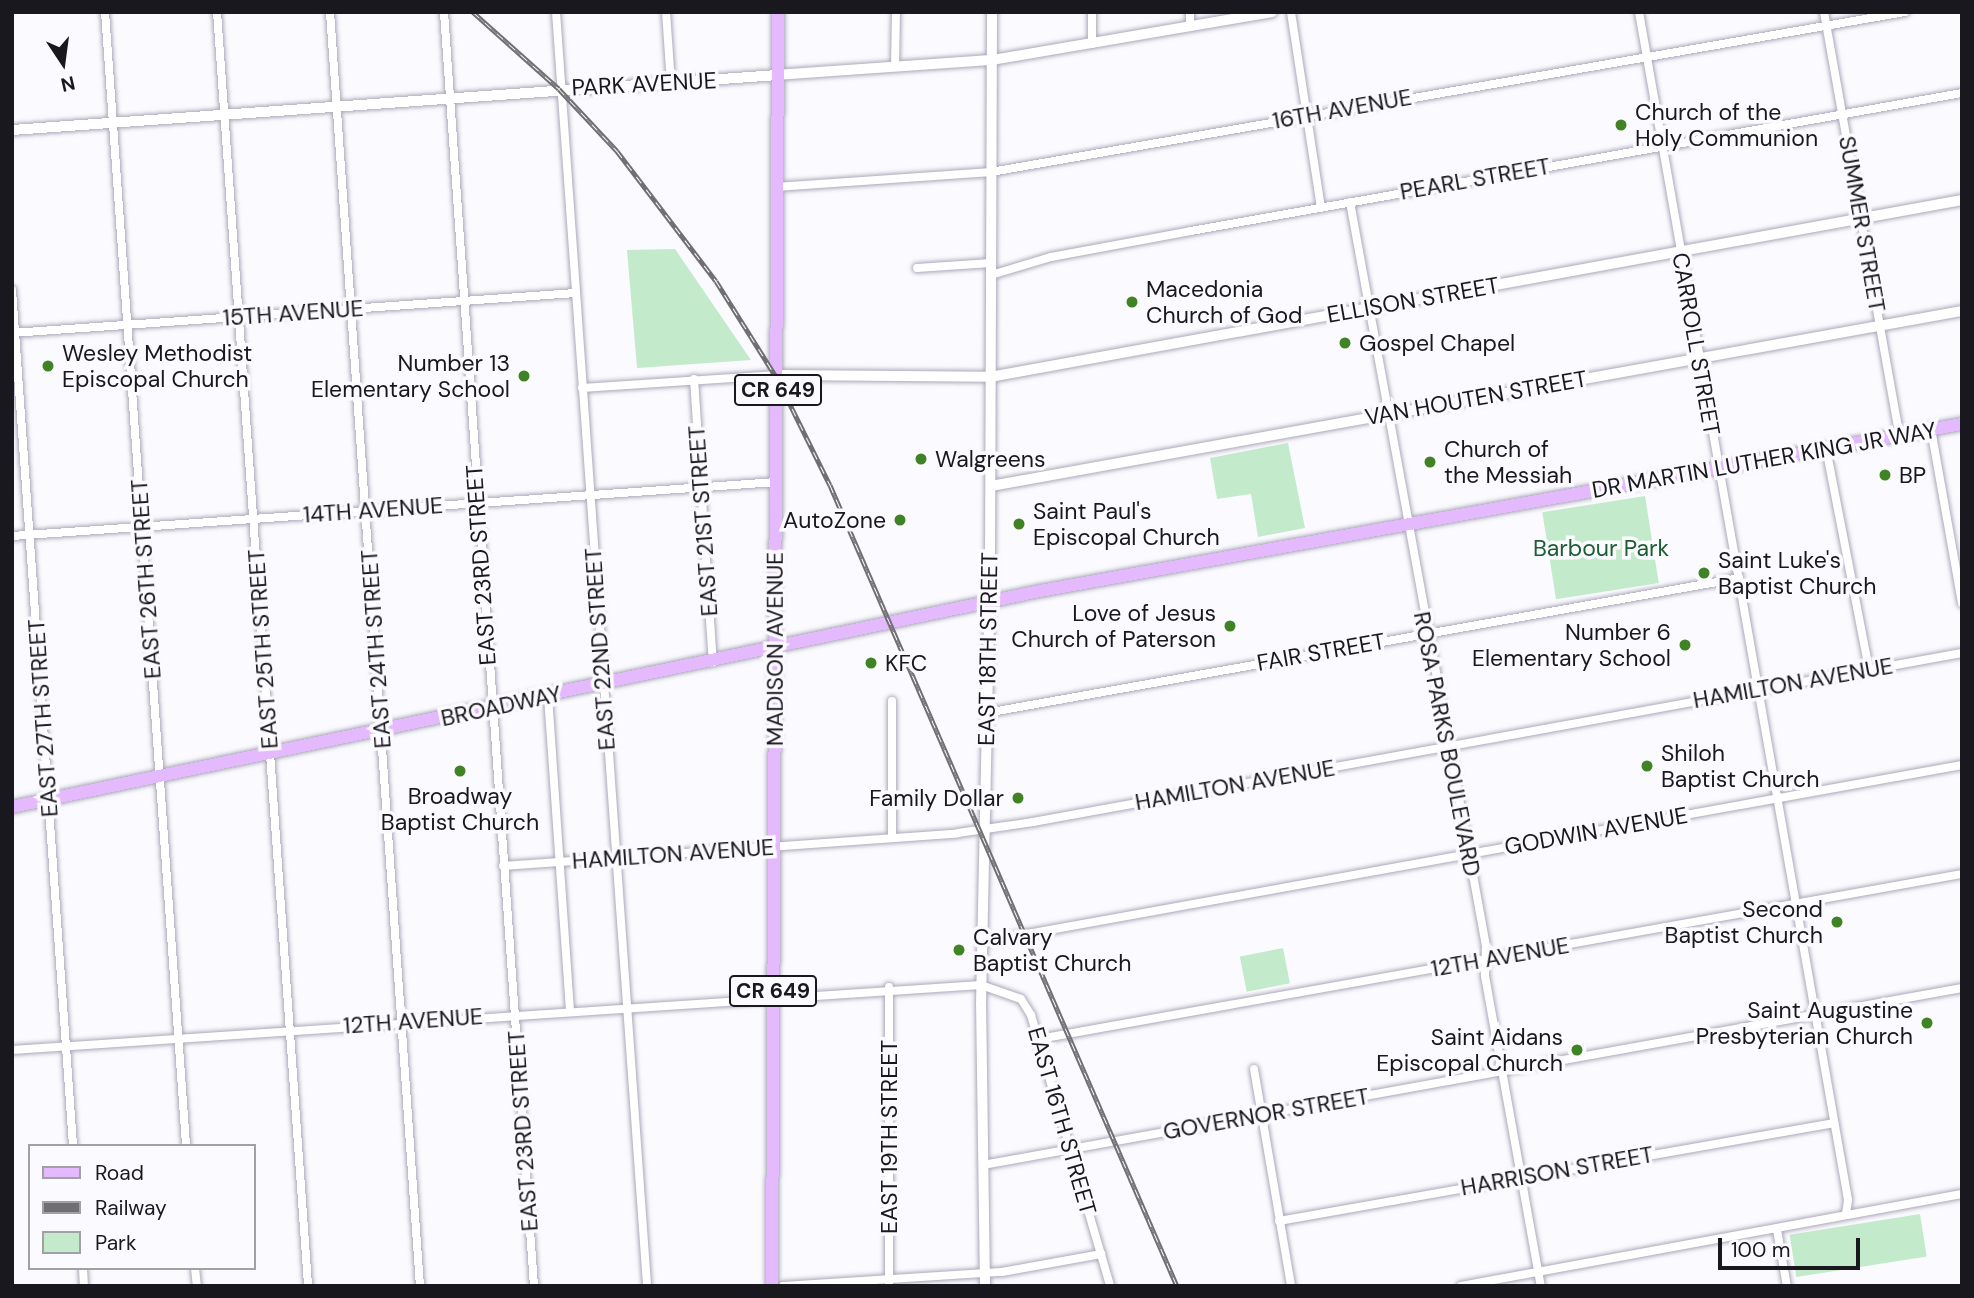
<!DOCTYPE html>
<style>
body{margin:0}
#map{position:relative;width:1974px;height:1298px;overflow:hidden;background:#fbfafe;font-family:"DM Sans",sans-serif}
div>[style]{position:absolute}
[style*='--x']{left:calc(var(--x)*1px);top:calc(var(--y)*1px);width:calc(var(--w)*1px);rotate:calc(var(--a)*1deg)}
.green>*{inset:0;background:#c3ebcb;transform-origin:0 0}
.roads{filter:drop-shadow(0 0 2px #aca8ba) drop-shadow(0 0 2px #aca8ba)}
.minor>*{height:8px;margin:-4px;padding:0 4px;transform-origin:4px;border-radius:4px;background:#fff}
.tertiary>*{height:10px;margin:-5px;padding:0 5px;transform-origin:5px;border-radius:5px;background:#fff}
.secondary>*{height:10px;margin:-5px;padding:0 5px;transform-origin:5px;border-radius:5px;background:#fff}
.primary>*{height:12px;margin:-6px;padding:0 6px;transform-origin:6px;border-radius:6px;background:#e5b9fe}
.rail>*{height:5px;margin-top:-2.5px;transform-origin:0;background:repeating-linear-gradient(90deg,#fbfafe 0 8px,#706f74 0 16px);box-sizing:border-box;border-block:2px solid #706f74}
.dots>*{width:19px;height:19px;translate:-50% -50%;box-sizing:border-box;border:4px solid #fbfafe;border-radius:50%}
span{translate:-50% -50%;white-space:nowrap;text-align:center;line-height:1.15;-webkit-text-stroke:7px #fbfafe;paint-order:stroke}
.shield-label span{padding:2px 5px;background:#fbfafe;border:2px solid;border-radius:5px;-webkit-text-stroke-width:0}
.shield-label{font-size:21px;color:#1a181f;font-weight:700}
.street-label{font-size:23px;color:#1a181f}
.poi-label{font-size:23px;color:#1a181f}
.left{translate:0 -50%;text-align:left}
.right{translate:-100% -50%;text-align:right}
.park-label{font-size:23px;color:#1c5d32}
.frame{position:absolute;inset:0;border:14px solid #1a181f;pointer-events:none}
.legend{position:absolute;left:28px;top:1144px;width:228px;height:126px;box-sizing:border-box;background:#fbfafe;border:2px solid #a1a0a5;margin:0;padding:9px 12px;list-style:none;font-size:21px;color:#1a181f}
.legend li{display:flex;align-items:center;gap:14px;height:35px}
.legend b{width:35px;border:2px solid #a1a0a5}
.north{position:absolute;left:28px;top:28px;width:70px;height:70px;-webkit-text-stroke:5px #fbfafe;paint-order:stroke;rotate:167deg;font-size:19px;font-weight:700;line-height:28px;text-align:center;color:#1a181f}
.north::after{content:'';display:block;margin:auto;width:24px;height:32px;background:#1a181f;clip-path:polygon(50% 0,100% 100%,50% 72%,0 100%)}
.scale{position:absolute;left:1718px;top:1238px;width:142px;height:32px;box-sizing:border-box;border:4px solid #1a181f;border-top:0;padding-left:9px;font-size:21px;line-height:24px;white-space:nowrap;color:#1a181f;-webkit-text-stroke:5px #fbfafe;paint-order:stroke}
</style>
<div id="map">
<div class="green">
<i style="clip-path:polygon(675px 249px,751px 360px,637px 368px,627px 250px)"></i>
<i style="clip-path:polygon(1288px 443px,1305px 528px,1258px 537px,1251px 494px,1217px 499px,1210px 458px)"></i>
<i style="left:1645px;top:496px;width:88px;height:104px;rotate:81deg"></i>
<i style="left:1283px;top:948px;width:36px;height:44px;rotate:79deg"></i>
<i style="left:1920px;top:1214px;width:43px;height:132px;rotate:81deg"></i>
</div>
<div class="roads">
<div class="minor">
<i style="--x:105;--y:12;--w:1137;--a:85.91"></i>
<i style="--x:217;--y:12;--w:1277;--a:85.91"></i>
<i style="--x:330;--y:12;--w:1277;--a:85.96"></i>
<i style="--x:444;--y:12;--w:1277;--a:85.96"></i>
<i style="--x:556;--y:12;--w:1277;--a:85.91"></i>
<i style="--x:666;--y:12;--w:71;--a:86"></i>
<i style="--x:1092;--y:12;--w:32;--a:90"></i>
<i style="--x:1291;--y:12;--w:197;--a:81.3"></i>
<i style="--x:1639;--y:12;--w:1206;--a:80.02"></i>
<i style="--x:1848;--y:1200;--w:14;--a:98"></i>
<i style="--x:1824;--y:12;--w:430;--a:79.9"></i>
<i style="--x:1190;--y:27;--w:15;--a:-90"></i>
<i style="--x:895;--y:67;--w:55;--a:-89"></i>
<i style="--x:776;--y:187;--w:216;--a:-4"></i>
<i style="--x:991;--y:172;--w:928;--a:-9.93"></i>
<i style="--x:1350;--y:202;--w:756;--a:79.64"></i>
<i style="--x:1486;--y:946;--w:30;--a:92"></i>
<i style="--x:1485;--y:976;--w:315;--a:79.8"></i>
<i style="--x:917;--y:268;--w:74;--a:-3.9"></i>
<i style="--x:991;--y:275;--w:63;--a:-16.7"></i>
<i style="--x:1051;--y:257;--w:142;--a:-10.5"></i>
<i style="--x:1191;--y:231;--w:783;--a:-10.15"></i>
<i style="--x:12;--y:290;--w:858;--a:85.92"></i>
<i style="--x:12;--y:333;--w:564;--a:-4.06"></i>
<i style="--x:694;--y:379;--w:284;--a:86.2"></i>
<i style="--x:582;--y:388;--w:196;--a:-3.8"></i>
<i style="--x:1931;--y:429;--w:177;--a:79.9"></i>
<i style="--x:1826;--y:448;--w:226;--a:79"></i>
<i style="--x:12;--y:536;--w:766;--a:-4.04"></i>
<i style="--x:548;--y:696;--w:315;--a:86"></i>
<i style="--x:986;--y:713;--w:765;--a:-10.16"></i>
<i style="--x:892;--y:838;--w:137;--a:-90"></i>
<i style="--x:503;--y:866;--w:456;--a:-4.1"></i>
<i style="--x:958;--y:833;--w:76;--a:-8.3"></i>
<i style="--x:1033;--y:822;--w:944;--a:-10.31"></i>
<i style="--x:983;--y:942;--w:995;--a:-10.25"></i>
<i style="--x:1039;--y:1039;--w:938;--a:-10.14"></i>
<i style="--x:12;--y:1050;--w:971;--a:-3.84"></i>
<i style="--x:981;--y:985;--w:42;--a:19.3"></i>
<i style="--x:1021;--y:999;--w:19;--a:58"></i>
<i style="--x:1031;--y:1015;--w:282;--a:73.7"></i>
<i style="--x:1254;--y:1069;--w:220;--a:80.3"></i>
<i style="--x:983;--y:1165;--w:995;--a:-10.25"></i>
<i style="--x:1279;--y:1221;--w:564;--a:-10.01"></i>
<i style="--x:1777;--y:1230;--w:57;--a:79.9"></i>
<i style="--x:83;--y:1268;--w:18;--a:87"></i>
<i style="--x:195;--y:1268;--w:18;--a:84"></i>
<i style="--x:783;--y:1286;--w:219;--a:-3.7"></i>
<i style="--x:1002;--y:1272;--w:101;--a:-10.3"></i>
<i style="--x:889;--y:1286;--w:299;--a:-90"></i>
<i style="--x:1461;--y:1286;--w:509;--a:-10.41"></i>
</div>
<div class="tertiary">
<i style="--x:12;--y:130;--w:767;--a:-4.11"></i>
<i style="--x:778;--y:375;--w:212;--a:0.5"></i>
<i style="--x:990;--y:377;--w:988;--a:-10.32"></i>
<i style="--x:991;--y:486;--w:987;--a:-10.22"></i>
<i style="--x:985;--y:1286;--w:282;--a:-90.8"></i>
<i style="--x:981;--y:1004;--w:441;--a:-88.8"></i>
<i style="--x:990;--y:563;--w:551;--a:-89.79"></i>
</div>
<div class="secondary">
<i style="--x:777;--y:75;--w:216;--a:-4"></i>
<i style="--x:992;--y:60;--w:284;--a:-9.7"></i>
</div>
<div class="primary">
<i style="--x:12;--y:807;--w:1050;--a:-11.87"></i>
<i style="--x:1040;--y:591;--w:937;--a:-10.27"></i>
<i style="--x:772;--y:1286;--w:1274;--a:-89.73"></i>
</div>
</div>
<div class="rail">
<i style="--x:473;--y:12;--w:115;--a:41.8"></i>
<i style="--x:559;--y:89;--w:85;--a:46.9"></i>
<i style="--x:617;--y:151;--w:163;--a:52.7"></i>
<i style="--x:716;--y:281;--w:117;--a:57.9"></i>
<i style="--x:778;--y:380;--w:117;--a:63.7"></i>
<i style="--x:830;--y:485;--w:873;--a:66.58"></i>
</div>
<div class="dots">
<i style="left:1621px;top:125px;background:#408325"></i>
<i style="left:1132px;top:302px;background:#408325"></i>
<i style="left:1345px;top:343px;background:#408325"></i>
<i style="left:48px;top:366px;background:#408325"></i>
<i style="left:524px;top:376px;background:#408325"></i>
<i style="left:921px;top:459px;background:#408325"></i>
<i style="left:1430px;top:462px;background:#408325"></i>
<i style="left:1885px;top:475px;background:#408325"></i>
<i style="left:900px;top:520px;background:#408325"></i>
<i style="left:1019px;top:524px;background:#408325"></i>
<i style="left:1704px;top:573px;background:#408325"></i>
<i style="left:1230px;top:626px;background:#408325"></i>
<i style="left:1685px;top:645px;background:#408325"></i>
<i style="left:871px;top:663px;background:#408325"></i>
<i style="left:1647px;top:766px;background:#408325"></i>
<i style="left:460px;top:771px;background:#408325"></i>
<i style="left:1018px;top:798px;background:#408325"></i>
<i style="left:1837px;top:922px;background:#408325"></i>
<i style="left:959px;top:950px;background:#408325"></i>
<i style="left:1927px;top:1023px;background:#408325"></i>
<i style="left:1577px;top:1050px;background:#408325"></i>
</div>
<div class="shield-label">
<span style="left:778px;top:390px">CR 649</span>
<span style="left:773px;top:991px">CR 649</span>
</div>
<div class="street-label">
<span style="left:644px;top:84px;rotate:-3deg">PARK AVENUE</span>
<span style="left:1342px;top:109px;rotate:-10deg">16TH AVENUE</span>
<span style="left:1475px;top:179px;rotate:-10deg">PEARL STREET</span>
<span style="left:1862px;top:224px;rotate:80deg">SUMMER STREET</span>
<span style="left:1413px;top:300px;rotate:-10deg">ELLISON STREET</span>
<span style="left:293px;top:313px;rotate:-4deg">15TH AVENUE</span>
<span style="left:1696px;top:344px;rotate:80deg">CARROLL STREET</span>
<span style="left:1476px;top:398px;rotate:-10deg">VAN HOUTEN STREET</span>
<span style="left:1764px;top:460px;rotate:-10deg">DR MARTIN LUTHER KING JR WAY</span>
<span style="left:373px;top:510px;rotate:-4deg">14TH AVENUE</span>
<span style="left:703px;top:521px;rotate:-94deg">EAST 21ST STREET</span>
<span style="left:481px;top:565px;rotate:-94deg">EAST 23RD STREET</span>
<span style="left:146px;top:579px;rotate:-94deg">EAST 26TH STREET</span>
<span style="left:263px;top:649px;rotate:-94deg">EAST 25TH STREET</span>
<span style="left:376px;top:649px;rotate:-94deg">EAST 24TH STREET</span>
<span style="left:600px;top:649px;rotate:-94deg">EAST 22ND STREET</span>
<span style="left:775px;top:649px;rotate:-90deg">MADISON AVENUE</span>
<span style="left:988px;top:649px;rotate:-89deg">EAST 18TH STREET</span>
<span style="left:1321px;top:652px;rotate:-10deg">FAIR STREET</span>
<span style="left:1793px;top:683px;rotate:-10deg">HAMILTON AVENUE</span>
<span style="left:501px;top:706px;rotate:-12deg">BROADWAY</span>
<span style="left:43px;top:718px;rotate:-94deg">EAST 27TH STREET</span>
<span style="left:1447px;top:744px;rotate:79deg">ROSA PARKS BOULEVARD</span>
<span style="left:1235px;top:785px;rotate:-10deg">HAMILTON AVENUE</span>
<span style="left:1596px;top:831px;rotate:-10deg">GODWIN AVENUE</span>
<span style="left:673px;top:854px;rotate:-4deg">HAMILTON AVENUE</span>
<span style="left:1500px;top:957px;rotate:-10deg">12TH AVENUE</span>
<span style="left:413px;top:1021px;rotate:-4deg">12TH AVENUE</span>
<span style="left:1266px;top:1114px;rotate:-10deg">GOVERNOR STREET</span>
<span style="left:1062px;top:1121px;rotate:74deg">EAST 16TH STREET</span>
<span style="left:523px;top:1131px;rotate:-94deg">EAST 23RD STREET</span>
<span style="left:889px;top:1137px;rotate:-90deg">EAST 19TH STREET</span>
<span style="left:1557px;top:1171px;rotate:-10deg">HARRISON STREET</span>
</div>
<div class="poi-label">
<span class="left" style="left:1635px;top:125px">Church of the<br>Holy Communion</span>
<span class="left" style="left:1146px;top:302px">Macedonia<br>Church of God</span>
<span class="left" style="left:1359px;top:343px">Gospel Chapel</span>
<span class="left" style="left:62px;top:366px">Wesley Methodist<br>Episcopal Church</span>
<span class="right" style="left:510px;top:376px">Number 13<br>Elementary School</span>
<span class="left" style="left:1444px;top:462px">Church of<br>the Messiah</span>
<span class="left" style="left:935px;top:459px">Walgreens</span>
<span class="left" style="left:1899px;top:475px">BP</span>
<span class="left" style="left:1033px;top:524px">Saint Paul's<br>Episcopal Church</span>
<span class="right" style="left:886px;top:520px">AutoZone</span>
<span class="left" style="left:1718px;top:573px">Saint Luke's<br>Baptist Church</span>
<span class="right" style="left:1216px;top:626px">Love of Jesus<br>Church of Paterson</span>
<span class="right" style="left:1671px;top:645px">Number 6<br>Elementary School</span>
<span class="left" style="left:885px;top:663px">KFC</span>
<span class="left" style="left:1661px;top:766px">Shiloh<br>Baptist Church</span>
<span style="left:460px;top:809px">Broadway<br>Baptist Church</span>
<span class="right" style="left:1004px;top:798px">Family Dollar</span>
<span class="right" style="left:1823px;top:922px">Second<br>Baptist Church</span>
<span class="left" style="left:973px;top:950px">Calvary<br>Baptist Church</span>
<span class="right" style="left:1913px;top:1023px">Saint Augustine<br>Presbyterian Church</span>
<span class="right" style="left:1563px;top:1050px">Saint Aidans<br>Episcopal Church</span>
</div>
<div class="park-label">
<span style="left:1601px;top:548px">Barbour Park</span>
</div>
<div class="frame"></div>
<ul class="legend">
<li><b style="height:9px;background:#e5b9fe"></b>Road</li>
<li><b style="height:9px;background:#706f74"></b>Railway</li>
<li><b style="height:19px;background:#c3ebcb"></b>Park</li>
</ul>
<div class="north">N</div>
<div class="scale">100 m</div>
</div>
